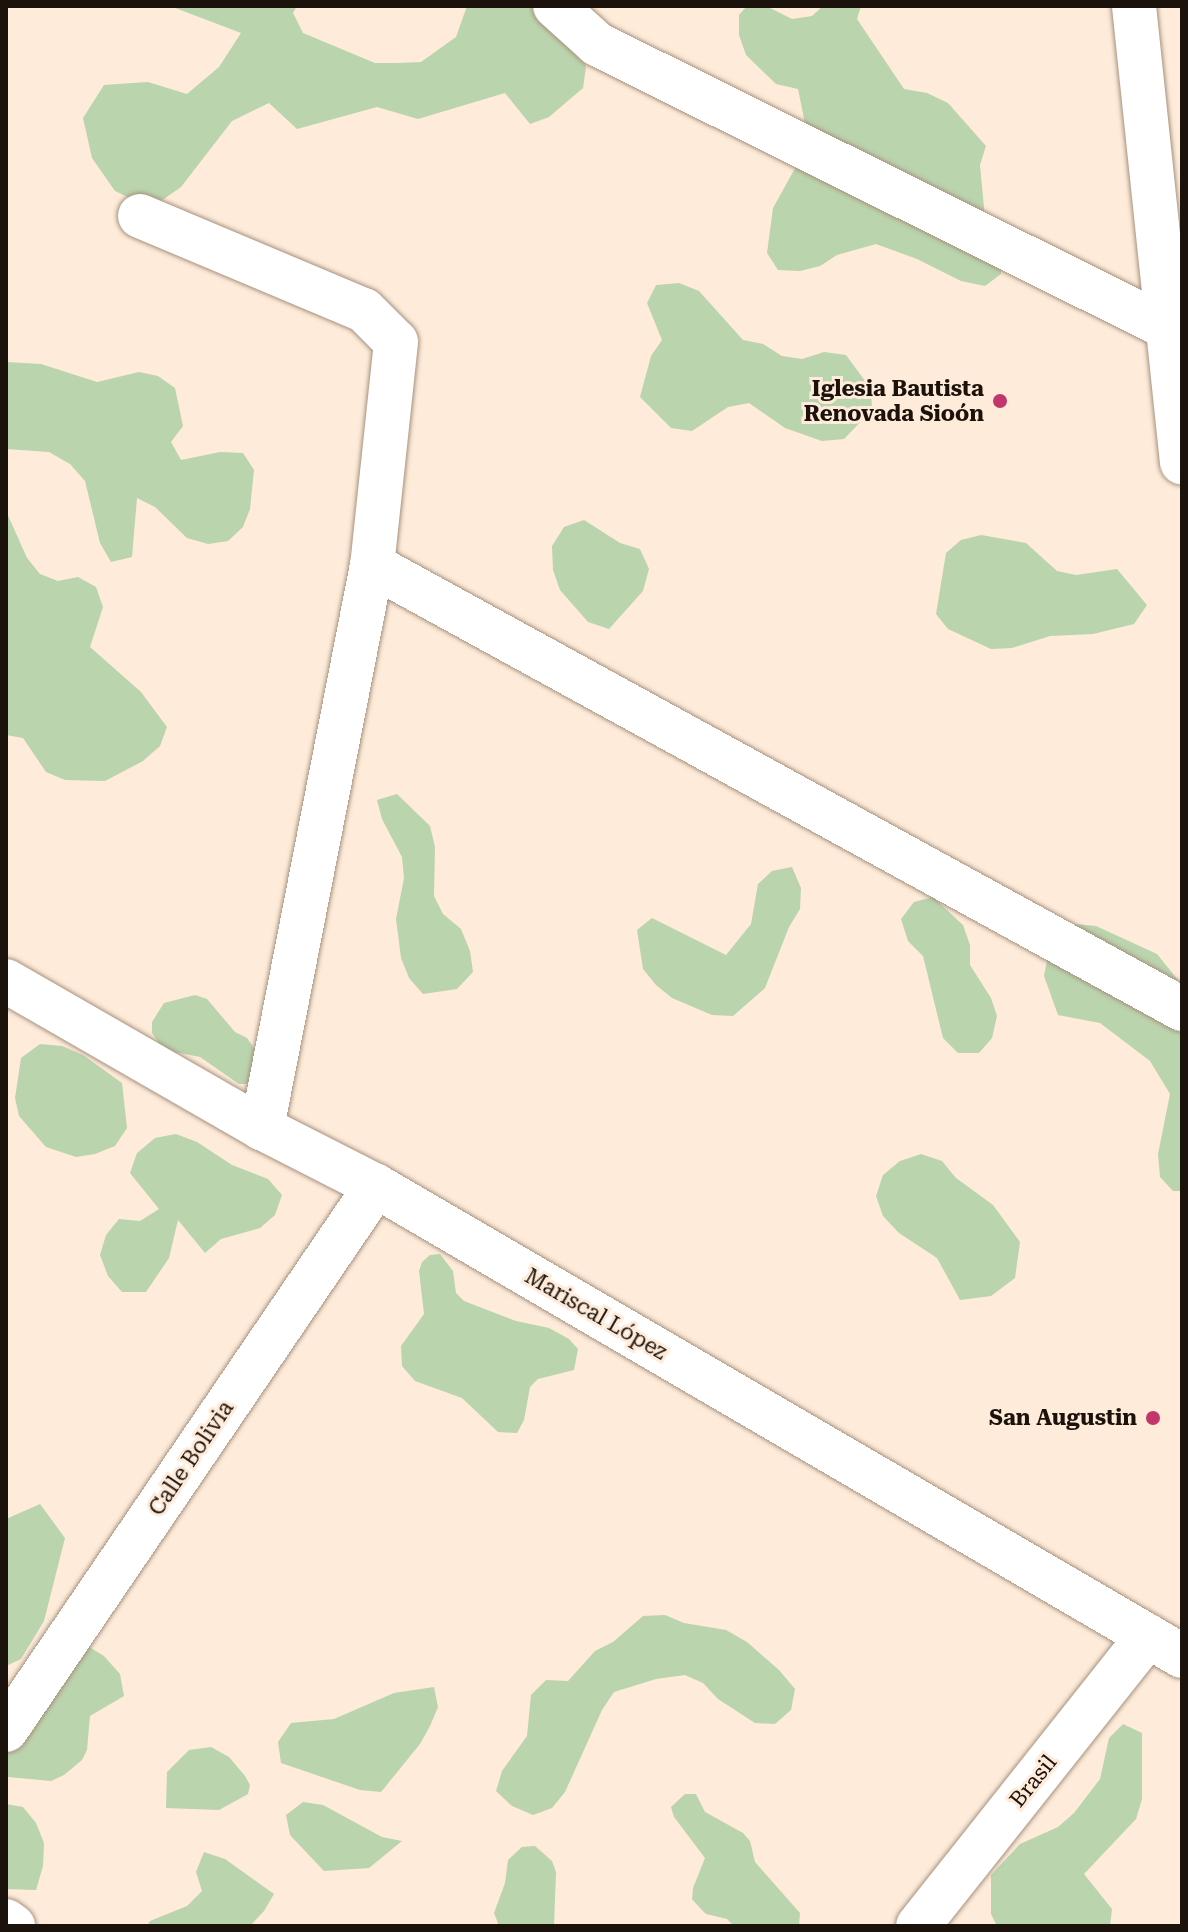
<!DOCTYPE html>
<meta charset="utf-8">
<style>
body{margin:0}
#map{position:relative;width:1188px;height:1932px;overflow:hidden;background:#feebda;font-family:"Roboto Serif",serif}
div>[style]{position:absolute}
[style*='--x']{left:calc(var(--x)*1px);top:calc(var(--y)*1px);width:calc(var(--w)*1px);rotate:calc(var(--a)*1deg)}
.green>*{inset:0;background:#bad4ae}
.roads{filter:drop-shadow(0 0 2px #a7917d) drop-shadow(0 0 2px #a7917d)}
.street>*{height:44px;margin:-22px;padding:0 22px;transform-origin:22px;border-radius:22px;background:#fff}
.secondary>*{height:44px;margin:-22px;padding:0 22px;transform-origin:22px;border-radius:22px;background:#fff}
.dots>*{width:22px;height:22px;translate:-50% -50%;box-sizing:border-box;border:4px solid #feebda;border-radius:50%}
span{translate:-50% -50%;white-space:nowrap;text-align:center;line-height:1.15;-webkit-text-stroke:6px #feebda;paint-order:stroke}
.poi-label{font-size:22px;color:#1b130b;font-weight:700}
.right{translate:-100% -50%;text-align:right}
.street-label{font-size:22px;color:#1b130b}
.frame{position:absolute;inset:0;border:8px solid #1b130b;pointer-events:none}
</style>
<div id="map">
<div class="green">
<i style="clip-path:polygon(170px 6px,297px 6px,293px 13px,303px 33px,375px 63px,397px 63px,421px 62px,456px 37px,467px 6px,542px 6px,579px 45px,586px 67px,583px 88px,549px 117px,530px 124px,505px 93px,418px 119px,377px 107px,297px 129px,269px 103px,232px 121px,181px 187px,151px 208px,115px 191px,92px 158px,83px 118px,104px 85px,148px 82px,187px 94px,219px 67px,241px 33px)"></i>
<i style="clip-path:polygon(747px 6px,766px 6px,792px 19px,812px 16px,823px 6px,861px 6px,857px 19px,904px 89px,927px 93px,948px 103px,986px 146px,980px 165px,985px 218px,1001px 253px,1001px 274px,985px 286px,961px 281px,917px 259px,876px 244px,837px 255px,820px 266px,800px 271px,778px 270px,767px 253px,773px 208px,803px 154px,807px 133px,798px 89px,776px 84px,746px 55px,739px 35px,739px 15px)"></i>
<i style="clip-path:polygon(679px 283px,699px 291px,743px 340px,763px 344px,782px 356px,802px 359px,824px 352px,846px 355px,871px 389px,872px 410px,844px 439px,822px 441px,785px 428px,749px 403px,728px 407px,692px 431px,671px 428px,640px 397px,651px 356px,662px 340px,647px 303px,656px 285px)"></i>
<i style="clip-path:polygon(6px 362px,41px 364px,97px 382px,139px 372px,158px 376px,175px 388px,183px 426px,171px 442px,181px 460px,220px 452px,243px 453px,254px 470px,250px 509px,243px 527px,228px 541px,208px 544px,187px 538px,155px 507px,137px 498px,132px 557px,111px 562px,100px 543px,85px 481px,70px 464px,49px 452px,6px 449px)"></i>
<i style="clip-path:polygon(6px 511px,27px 558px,40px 574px,58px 581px,78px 577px,96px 587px,103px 607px,90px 647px,141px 692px,167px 727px,160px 746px,143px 761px,105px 781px,65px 780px,46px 772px,23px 738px,6px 735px)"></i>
<i style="clip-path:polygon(584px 520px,620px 543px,640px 549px,649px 569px,643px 591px,609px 629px,588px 622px,560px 590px,553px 570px,552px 546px,564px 527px)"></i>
<i style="clip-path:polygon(981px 535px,1026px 543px,1057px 571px,1076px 575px,1117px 569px,1147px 605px,1134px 624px,1093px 634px,1050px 636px,1012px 648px,991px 649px,948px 629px,936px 614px,946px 553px,961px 540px)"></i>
<i style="clip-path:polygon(397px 794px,430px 826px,435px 847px,434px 896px,443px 914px,461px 929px,470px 951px,473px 972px,457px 989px,423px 994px,409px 978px,401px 958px,396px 919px,404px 878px,402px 857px,382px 819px,377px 800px)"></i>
<i style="clip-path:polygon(792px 867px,801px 888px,800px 909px,789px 927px,765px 988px,733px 1016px,712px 1015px,672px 998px,656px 985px,643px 969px,637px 930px,652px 918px,726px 955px,751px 924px,758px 884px,772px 871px)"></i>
<i style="clip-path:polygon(933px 897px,963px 925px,970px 945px,970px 965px,991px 998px,997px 1016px,992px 1038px,979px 1053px,958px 1053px,943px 1038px,923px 956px,908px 941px,901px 919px,914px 902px)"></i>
<i style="clip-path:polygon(1075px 924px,1096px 926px,1157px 954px,1182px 985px,1182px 1191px,1173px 1191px,1160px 1177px,1158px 1154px,1170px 1094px,1150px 1061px,1100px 1023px,1058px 1015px,1044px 976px,1048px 955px,1058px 937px)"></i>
<i style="clip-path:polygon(195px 995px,207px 999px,235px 1032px,247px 1038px,261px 1058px,249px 1084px,239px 1084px,200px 1057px,164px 1050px,152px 1033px,152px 1022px,164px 1003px)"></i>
<i style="clip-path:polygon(40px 1044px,62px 1046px,83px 1055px,122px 1083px,127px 1128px,115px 1146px,95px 1154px,76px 1157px,46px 1147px,19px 1116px,15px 1098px,21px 1058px)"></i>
<i style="clip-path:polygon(176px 1134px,197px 1142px,232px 1165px,268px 1179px,282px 1195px,275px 1215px,260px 1228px,221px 1239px,205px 1253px,178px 1220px,169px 1258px,146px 1292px,122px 1292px,108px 1276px,100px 1255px,106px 1235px,119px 1219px,140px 1221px,159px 1209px,130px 1173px,137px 1153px,155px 1138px)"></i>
<i style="clip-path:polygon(921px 1154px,942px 1161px,956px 1178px,993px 1205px,1020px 1242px,1015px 1278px,991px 1296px,960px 1300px,937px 1258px,899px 1233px,883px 1216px,876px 1196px,883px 1175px,900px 1161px)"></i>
<i style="clip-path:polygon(440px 1254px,453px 1271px,456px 1293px,464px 1301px,516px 1321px,549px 1328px,569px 1339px,578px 1349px,574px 1370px,538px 1379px,530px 1387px,524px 1420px,517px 1433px,498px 1432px,462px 1398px,415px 1381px,402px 1366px,401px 1346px,424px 1314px,419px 1271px,422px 1262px,430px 1255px)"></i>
<i style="clip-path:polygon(40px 1504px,65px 1538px,44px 1621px,21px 1659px,6px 1666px,6px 1519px)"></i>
<i style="clip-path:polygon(665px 1615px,684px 1623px,726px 1630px,747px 1642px,779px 1670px,795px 1689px,791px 1710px,775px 1724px,755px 1723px,718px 1699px,703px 1683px,685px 1675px,656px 1679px,614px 1692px,602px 1710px,565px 1792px,552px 1808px,533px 1815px,512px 1806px,496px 1791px,502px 1771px,527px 1736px,531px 1695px,546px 1680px,568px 1681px,595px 1651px,613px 1642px,643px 1616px)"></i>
<i style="clip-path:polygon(86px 1645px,104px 1656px,120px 1674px,124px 1696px,90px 1716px,87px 1750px,82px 1760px,64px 1775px,51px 1781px,8px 1777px,6px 1722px)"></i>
<i style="clip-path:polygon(434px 1687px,438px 1707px,430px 1726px,420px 1744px,381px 1792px,360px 1790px,281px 1763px,278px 1742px,291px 1723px,334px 1719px,394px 1693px)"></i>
<i style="clip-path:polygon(1123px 1724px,1142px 1733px,1142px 1799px,1136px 1819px,1084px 1874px,1112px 1909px,1110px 1926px,997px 1926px,991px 1914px,991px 1875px,1020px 1844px,1058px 1827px,1074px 1813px,1100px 1779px,1109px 1738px)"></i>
<i style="clip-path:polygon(211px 1747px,229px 1757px,245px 1776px,250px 1785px,248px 1794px,219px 1810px,166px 1808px,167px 1772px,189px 1750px)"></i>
<i style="clip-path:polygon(685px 1794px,696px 1794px,705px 1812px,743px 1833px,750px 1841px,755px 1862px,800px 1913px,799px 1926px,734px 1926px,727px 1919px,706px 1914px,699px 1907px,692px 1899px,693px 1888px,705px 1858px,674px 1817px,671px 1807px)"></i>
<i style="clip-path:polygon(303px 1802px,323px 1805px,382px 1837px,402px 1841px,369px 1868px,324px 1871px,290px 1835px,286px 1815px)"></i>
<i style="clip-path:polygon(6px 1804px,23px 1807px,36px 1823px,44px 1843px,43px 1866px,36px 1890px,6px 1889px)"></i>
<i style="clip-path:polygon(535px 1846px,552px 1861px,556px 1872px,554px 1926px,499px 1926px,494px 1913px,505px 1883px,508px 1860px,522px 1847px)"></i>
<i style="clip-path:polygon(204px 1852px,225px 1859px,274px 1894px,264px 1911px,250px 1926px,147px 1926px,150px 1921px,187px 1906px,202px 1891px,196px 1872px)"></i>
</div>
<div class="roads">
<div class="street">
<i style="--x:555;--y:6;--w:57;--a:42.1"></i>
<i style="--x:597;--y:44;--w:635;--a:26.44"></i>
<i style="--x:1134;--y:6;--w:459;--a:84"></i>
<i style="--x:140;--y:216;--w:243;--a:22.8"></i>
<i style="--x:364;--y:310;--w:45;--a:45"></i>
<i style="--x:396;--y:342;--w:224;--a:96.1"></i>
<i style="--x:372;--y:565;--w:574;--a:101.06"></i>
<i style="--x:372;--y:565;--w:924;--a:28.73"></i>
<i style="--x:6;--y:1730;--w:658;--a:-55.78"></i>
<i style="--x:6;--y:1921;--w:9;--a:36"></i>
<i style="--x:918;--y:1926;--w:370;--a:-51.6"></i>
</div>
<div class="secondary">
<i style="--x:6;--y:981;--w:295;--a:29.9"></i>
<i style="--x:262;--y:1128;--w:128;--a:27"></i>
<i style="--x:376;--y:1186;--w:933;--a:30.25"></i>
</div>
</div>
<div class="dots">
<i style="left:1000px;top:401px;background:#c2366b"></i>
<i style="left:1153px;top:1418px;background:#c2366b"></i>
</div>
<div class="poi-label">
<span class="right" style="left:984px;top:401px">Iglesia Bautista<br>Renovada Sioón</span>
<span class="right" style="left:1137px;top:1418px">San Augustin</span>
</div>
<div class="street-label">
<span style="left:596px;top:1314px;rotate:30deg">Mariscal López</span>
<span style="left:191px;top:1458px;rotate:-56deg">Calle Bolivia</span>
<span style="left:1033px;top:1781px;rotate:-51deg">Brasil</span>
</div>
<div class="frame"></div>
</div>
